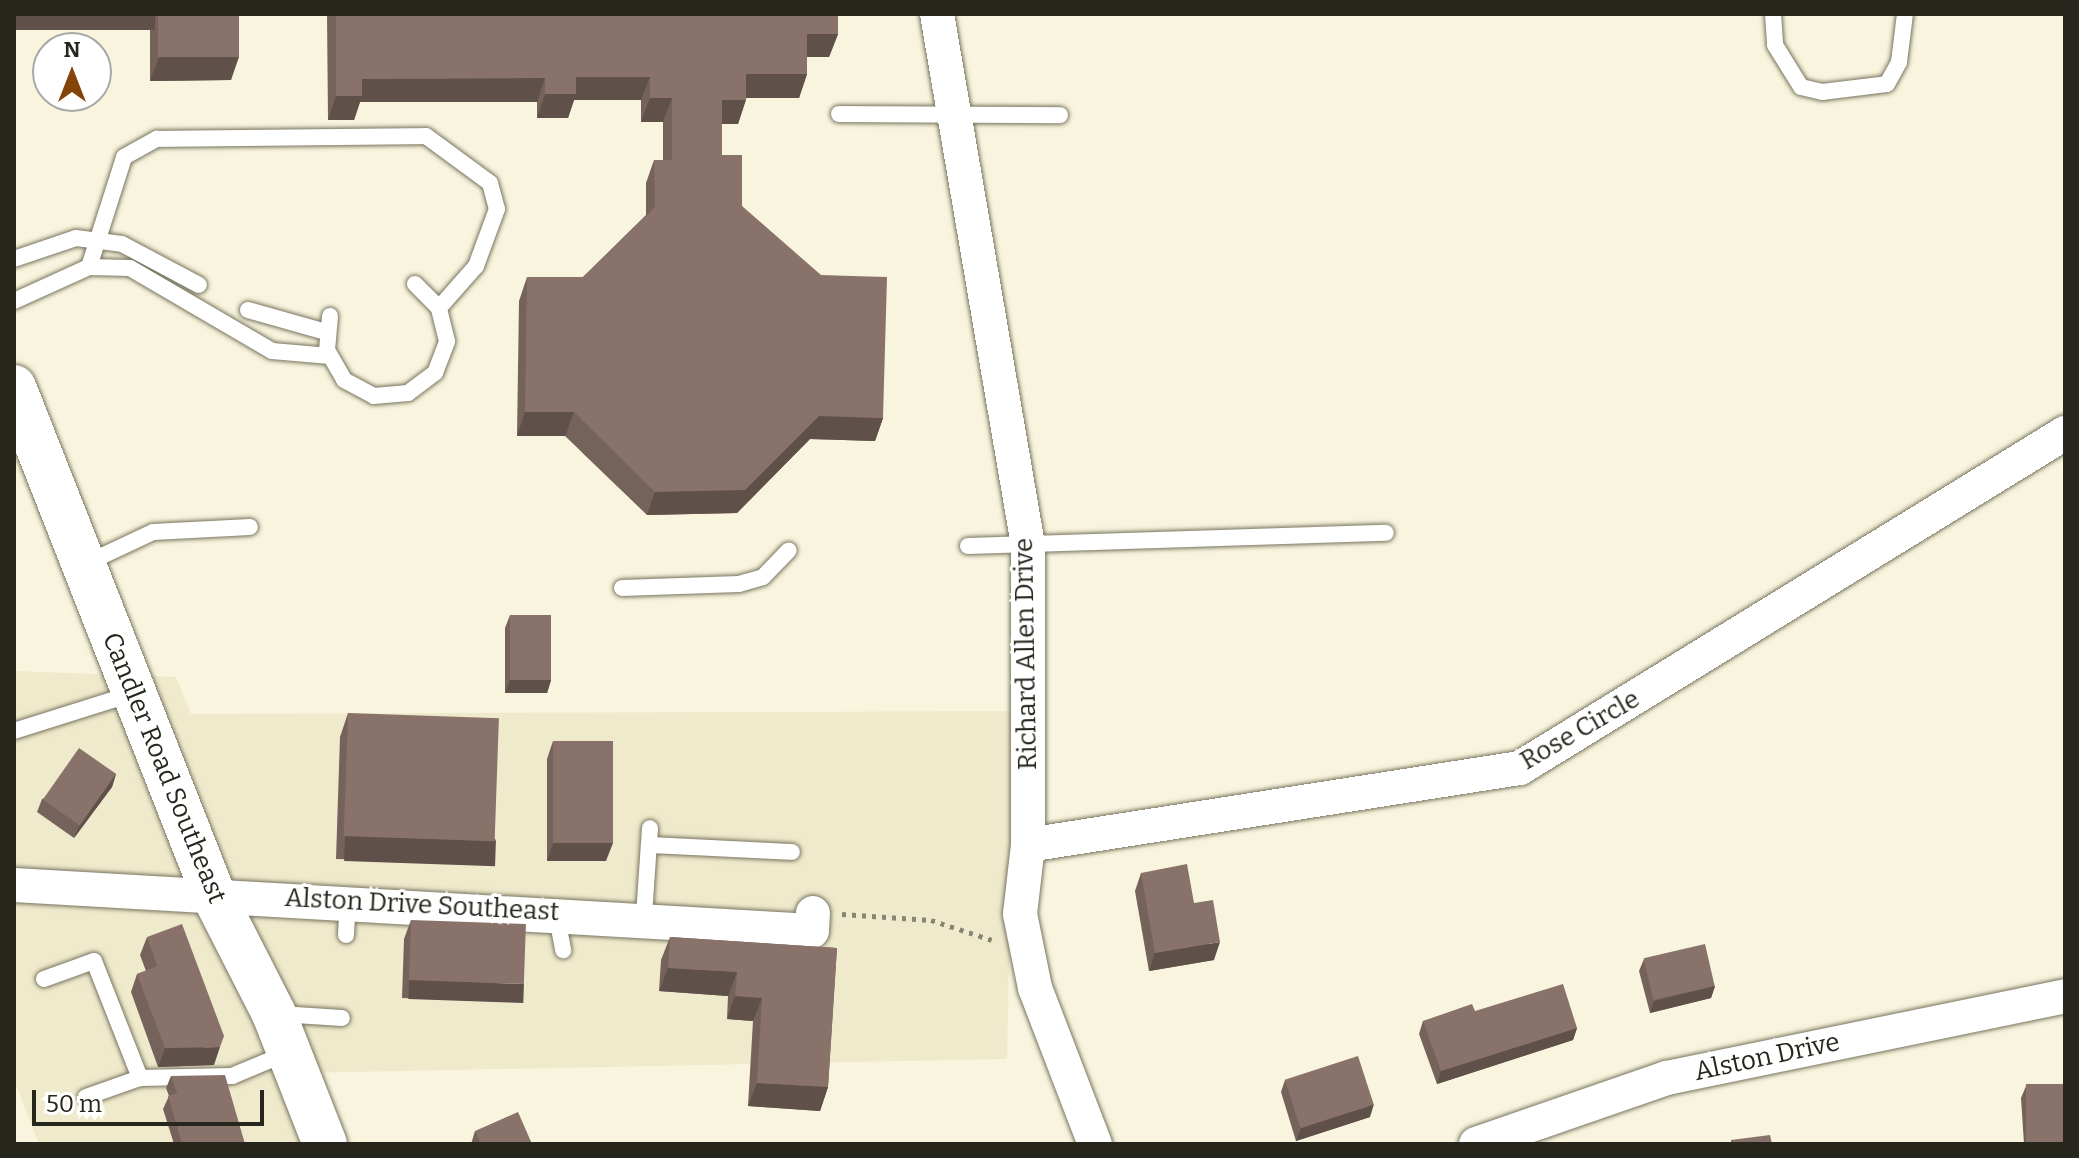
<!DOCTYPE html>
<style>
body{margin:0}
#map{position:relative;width:2079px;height:1158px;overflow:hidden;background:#f8f4dd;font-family:Bitter,serif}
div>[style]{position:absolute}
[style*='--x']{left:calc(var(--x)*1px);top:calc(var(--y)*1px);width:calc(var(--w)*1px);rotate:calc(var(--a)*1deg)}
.built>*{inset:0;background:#f0eacc}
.path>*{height:5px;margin-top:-2.5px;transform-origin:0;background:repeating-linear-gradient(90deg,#878575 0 4px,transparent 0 10px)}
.roads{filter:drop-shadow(0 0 2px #78745f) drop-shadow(0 0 2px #78745f)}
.service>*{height:16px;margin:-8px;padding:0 8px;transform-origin:8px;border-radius:8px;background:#fff}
.minor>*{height:34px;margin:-17px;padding:0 17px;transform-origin:17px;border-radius:17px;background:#fff}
.secondary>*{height:44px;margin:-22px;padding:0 22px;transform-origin:22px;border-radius:22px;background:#fff}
.wall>*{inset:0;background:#75625b}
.shaded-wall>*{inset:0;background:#5f504a;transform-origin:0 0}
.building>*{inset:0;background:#88726a;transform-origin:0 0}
span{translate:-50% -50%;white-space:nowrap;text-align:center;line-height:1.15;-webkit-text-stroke:6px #fff;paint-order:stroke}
.street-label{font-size:26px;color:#27261d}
.frame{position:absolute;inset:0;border:16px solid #27261d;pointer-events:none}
.north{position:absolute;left:32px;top:32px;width:80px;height:80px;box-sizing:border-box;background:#fff;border:2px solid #a9a8a5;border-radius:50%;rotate:0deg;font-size:22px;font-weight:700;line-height:32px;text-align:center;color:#27261d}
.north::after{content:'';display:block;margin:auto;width:28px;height:36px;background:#834309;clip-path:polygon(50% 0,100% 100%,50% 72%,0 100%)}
.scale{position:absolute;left:32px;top:1090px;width:232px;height:36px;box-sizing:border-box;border:4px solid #27261d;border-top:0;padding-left:10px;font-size:24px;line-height:28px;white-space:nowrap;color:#27261d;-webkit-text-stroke:6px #fff;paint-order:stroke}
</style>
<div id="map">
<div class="built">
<i style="clip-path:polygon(14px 671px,176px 677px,191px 714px,1014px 711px,1007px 1059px,300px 1073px,329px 1144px,39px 1144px,14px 1080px)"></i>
</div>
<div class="path">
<i style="--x:842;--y:914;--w:89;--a:3.9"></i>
<i style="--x:931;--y:920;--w:64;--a:18.2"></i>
</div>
<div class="roads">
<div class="service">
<i style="--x:1773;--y:14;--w:31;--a:86"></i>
<i style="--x:1775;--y:45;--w:49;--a:58.2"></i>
<i style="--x:1801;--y:87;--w:22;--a:13"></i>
<i style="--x:1822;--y:92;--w:65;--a:-7"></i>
<i style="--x:1887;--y:84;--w:25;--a:-61"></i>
<i style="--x:1899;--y:62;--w:48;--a:-82.9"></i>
<i style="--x:839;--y:114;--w:221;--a:0.3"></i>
<i style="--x:14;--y:259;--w:65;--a:-18.7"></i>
<i style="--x:76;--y:238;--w:46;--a:7.4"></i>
<i style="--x:122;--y:244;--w:87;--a:28"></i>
<i style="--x:89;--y:267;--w:115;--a:-72.3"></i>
<i style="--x:124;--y:157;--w:38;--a:-29"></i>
<i style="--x:157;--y:139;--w:269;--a:-0.6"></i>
<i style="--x:426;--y:136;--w:79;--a:36.3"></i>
<i style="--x:490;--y:183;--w:27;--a:75"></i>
<i style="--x:497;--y:209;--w:61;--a:110.2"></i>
<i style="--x:476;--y:266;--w:56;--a:131.4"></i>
<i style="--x:14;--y:301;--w:82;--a:-24.4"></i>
<i style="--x:89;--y:267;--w:41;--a:1.4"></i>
<i style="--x:130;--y:268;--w:164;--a:30.3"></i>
<i style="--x:272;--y:351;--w:58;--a:4.9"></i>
<i style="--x:248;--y:310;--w:81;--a:15.8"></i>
<i style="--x:330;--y:316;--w:34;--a:95"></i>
<i style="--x:327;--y:350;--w:34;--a:60"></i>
<i style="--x:344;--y:380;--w:34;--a:28"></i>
<i style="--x:374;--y:396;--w:34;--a:-5"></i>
<i style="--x:408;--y:393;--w:34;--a:-37"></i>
<i style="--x:435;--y:373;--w:34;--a:-69"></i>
<i style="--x:447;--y:341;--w:34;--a:-104"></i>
<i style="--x:439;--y:308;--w:34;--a:-135"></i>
<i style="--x:968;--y:546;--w:418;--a:-1.8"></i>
<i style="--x:87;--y:563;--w:73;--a:-25.2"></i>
<i style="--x:153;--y:532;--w:97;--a:-3"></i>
<i style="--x:622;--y:588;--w:117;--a:-2"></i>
<i style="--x:739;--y:584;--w:25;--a:-16"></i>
<i style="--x:763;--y:577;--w:37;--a:-46"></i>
<i style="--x:14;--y:731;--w:123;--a:-17.5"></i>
<i style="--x:649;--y:845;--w:143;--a:2.8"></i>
<i style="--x:556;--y:913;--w:38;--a:79"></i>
<i style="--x:644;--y:916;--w:88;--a:-86.1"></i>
<i style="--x:346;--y:935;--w:33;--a:-87"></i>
<i style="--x:44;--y:979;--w:53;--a:-19.8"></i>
<i style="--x:94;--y:961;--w:126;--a:68.5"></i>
<i style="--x:140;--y:1078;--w:92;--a:-1.2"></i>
<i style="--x:232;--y:1076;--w:60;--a:-22.7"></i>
<i style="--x:280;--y:1014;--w:62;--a:3.7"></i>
<i style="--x:86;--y:1097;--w:57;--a:-19.4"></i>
</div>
<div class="minor">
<i style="--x:937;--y:14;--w:539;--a:80.28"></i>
<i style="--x:1028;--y:545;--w:300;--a:90"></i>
<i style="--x:1028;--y:845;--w:69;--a:96.6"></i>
<i style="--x:1020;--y:914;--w:76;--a:78.5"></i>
<i style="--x:1035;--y:988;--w:167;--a:69"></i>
<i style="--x:1028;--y:845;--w:498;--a:-8.9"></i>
<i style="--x:1520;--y:768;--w:640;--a:-31.58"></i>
<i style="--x:14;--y:885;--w:799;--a:3.3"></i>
<i style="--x:812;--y:931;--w:18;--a:-87"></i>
<i style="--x:1476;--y:1144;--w:202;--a:-19.1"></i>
<i style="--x:1667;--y:1078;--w:406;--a:-11.6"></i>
</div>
<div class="secondary">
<i style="--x:14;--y:387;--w:547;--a:68.55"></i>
<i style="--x:214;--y:896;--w:132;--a:63"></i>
<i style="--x:274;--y:1014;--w:140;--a:68.6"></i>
</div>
</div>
<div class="wall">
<i style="clip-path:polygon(14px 14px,239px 14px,231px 80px,150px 81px,150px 29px)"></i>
<i style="clip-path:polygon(327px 14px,838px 14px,838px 34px,829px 57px,807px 57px,807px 74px,799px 98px,746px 98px,738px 124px,722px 124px,722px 155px,742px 206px,883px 418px,875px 441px,810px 439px,737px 513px,647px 515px,565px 436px,517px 436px,519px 301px,527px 277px,583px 277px,646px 215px,646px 183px,654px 160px,663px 160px,663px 122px,641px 122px,641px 100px,574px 100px,568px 118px,537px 118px,537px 102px,360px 102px,354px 120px,328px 120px)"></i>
<i style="clip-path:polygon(510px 615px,551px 680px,547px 693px,505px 693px,505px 628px)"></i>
<i style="clip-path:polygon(348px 713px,496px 840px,488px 863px,336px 859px,340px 737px)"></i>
<i style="clip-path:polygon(553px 741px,606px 861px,547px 861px,547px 759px)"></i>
<i style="clip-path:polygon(116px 774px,112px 787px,74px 838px,37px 812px,42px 799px)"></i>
<i style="clip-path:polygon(1141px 873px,1194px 903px,1214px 960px,1149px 971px,1135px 891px)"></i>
<i style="clip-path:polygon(411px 920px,518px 1002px,402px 998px,404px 939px)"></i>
<i style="clip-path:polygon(147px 937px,214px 1065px,158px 1067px,131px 992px,137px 974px,146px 971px,140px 955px)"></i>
<i style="clip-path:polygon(670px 937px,837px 948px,828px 1087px,820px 1111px,748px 1106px,753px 1021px,727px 1019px,728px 996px,659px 991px,661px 960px)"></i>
<i style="clip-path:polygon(1644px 959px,1715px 986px,1711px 998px,1650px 1013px,1639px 971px)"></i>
<i style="clip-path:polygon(1475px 1011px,1577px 1028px,1573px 1040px,1437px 1084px,1419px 1034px,1423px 1021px)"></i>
<i style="clip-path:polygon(171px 1076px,245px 1144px,174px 1144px,163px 1109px,169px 1096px,166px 1088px)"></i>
<i style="clip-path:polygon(1285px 1080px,1370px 1117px,1296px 1141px,1281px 1092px)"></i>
<i style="clip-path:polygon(2026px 1086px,2065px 1144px,2024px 1144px,2021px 1098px)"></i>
<i style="clip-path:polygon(475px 1131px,532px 1144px,471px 1144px)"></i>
</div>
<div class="shaded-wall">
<i style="left:14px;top:14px;width:141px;height:16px"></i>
<i style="clip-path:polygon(807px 34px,838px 34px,829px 57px,798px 57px)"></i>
<i style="clip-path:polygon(159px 57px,239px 57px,231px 80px,150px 81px)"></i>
<i style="clip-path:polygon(746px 74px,807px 74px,799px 98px,738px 98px)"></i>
<i style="clip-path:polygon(576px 77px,650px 77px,641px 100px,574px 100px,568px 118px,537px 118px,545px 94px)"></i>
<i style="clip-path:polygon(545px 78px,537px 102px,360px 102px,354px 120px,328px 120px,336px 96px,362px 79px)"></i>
<i style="clip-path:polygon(650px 98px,672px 98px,663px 122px,641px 122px)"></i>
<i style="clip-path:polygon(722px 100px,746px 100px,738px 124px,714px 124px)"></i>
<i style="clip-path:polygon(525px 412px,574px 412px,565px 436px,517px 436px)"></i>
<i style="clip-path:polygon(819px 416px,883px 418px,875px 441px,810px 439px,737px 513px,647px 515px,655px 492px)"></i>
<i style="clip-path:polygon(510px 680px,551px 680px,547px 693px,505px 693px)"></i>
<i style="clip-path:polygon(116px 774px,112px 787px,74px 838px,79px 826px)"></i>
<i style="left:345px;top:836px;width:151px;height:25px;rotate:2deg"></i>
<i style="clip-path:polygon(553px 843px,613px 843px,606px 861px,547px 861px)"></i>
<i style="clip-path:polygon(1220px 942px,1214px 960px,1149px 971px,1155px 953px)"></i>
<i style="clip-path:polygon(668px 968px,737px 972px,728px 996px,659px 991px)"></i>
<i style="left:409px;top:980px;width:115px;height:19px;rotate:2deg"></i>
<i style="clip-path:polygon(1715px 986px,1711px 998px,1650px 1013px,1654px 1001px)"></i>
<i style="clip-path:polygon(735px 996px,762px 998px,753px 1021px,727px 1019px)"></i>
<i style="clip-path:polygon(1577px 1028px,1573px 1040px,1437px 1084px,1441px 1071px)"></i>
<i style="clip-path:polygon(220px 1047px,214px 1065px,158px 1067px,165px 1048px)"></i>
<i style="clip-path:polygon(757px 1083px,828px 1087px,820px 1111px,748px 1106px)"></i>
<i style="clip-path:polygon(1374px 1104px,1370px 1117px,1296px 1141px,1301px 1128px)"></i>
</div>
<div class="building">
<i style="left:158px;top:14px;width:81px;height:43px"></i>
<i style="clip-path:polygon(336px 14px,838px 14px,838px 34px,807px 34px,807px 74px,746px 74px,746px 100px,722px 100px,722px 155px,742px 155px,742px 206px,821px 275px,887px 277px,883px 418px,819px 416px,745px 490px,655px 492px,574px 412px,525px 412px,527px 277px,583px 277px,655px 207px,654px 160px,672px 160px,672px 98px,650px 98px,650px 77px,576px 77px,576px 94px,545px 94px,545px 78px,362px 79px,362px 96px,336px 96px)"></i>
<i style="left:510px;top:615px;width:41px;height:65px"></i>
<i style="left:348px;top:713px;width:151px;height:123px;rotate:2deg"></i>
<i style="left:553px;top:741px;width:60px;height:102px"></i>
<i style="left:79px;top:748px;width:45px;height:63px;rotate:35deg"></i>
<i style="clip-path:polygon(1187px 864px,1194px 903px,1213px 900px,1220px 942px,1155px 953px,1141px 873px)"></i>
<i style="left:411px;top:920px;width:115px;height:60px;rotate:2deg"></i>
<i style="clip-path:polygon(182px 924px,224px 1036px,220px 1047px,165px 1048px,137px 974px,157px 966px,147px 937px)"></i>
<i style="clip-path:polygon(670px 937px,837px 948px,828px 1087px,757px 1083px,762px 998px,735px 996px,737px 972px,668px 968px)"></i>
<i style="left:1705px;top:944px;width:43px;height:63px;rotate:77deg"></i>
<i style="clip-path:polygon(1563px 984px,1577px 1028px,1441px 1071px,1423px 1021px,1472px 1004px,1475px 1011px)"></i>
<i style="left:1358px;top:1056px;width:51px;height:77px;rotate:72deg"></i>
<i style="clip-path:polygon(225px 1075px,245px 1144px,182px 1144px,168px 1096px,177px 1093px,171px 1076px)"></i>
<i style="left:2065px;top:1084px;width:60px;height:39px;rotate:90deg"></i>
<i style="clip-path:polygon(518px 1112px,532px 1144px,481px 1144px,475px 1131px)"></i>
<i style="clip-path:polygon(1770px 1135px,1772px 1144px,1731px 1144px,1731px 1140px)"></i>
</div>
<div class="street-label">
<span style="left:1026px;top:654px;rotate:-91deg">Richard Allen Drive</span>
<span style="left:1580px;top:730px;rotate:-30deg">Rose Circle</span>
<span style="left:164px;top:768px;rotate:68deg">Candler Road Southeast</span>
<span style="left:422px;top:905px;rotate:3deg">Alston Drive Southeast</span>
<span style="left:1767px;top:1057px;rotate:-12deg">Alston Drive</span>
</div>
<div class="frame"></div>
<div class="north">N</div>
<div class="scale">50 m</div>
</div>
